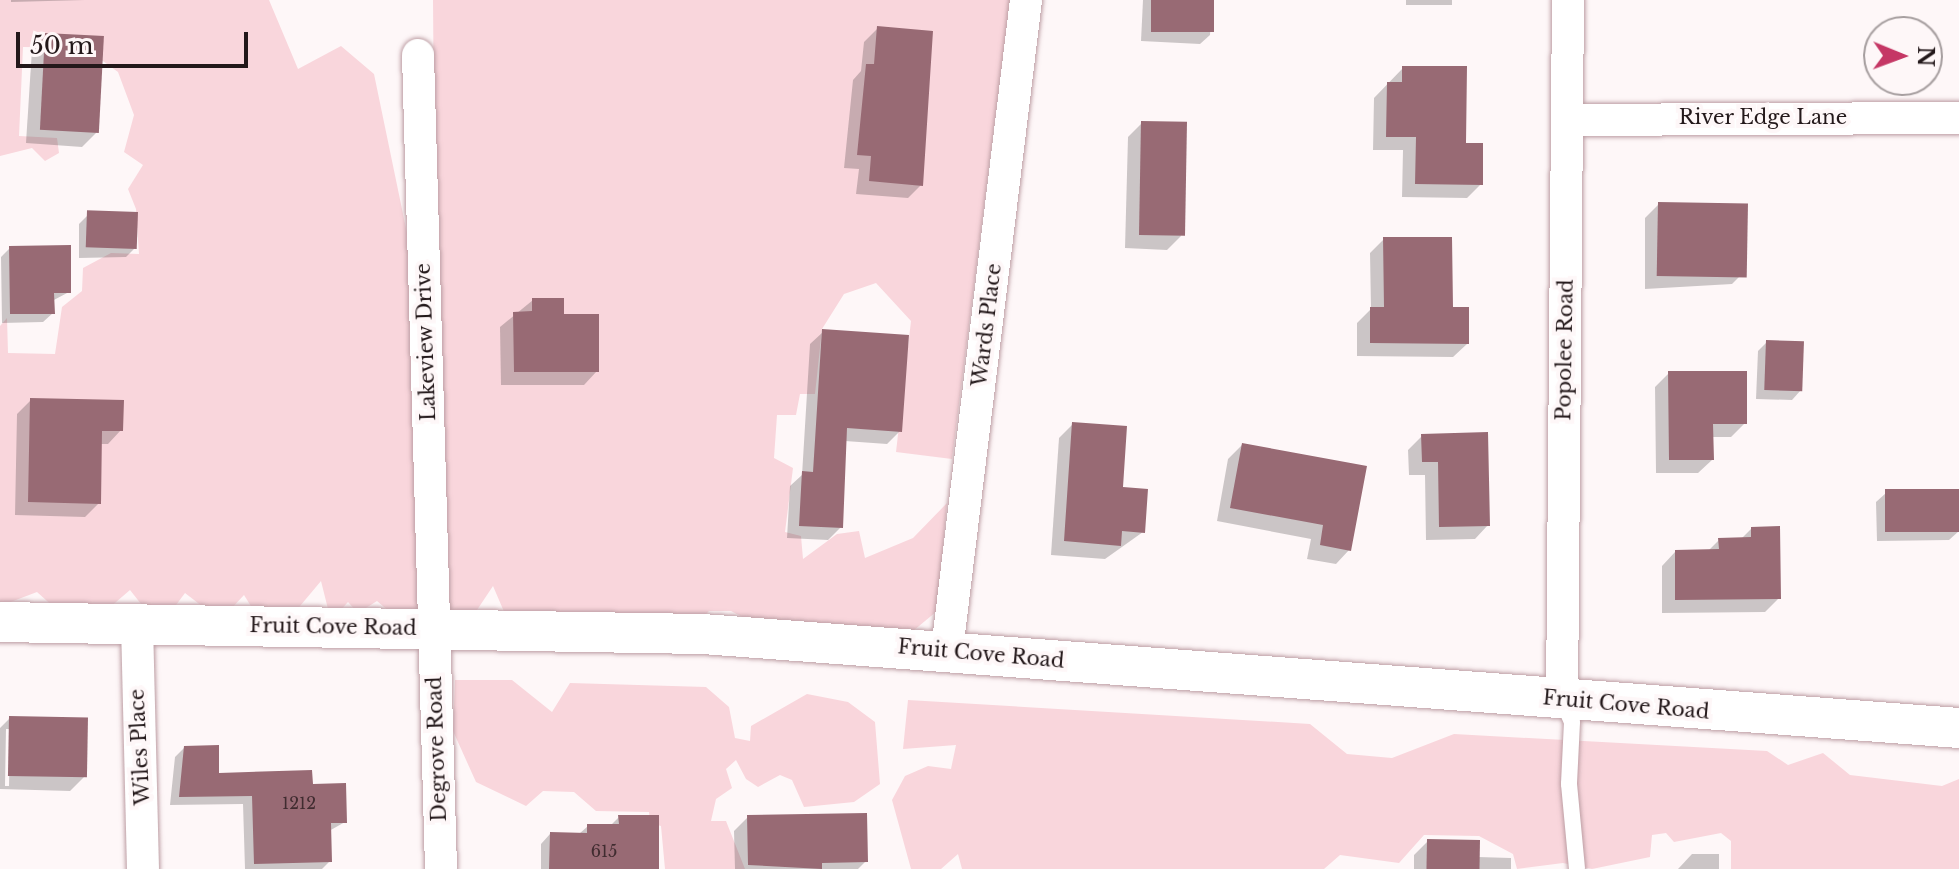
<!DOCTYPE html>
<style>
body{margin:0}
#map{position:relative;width:1959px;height:869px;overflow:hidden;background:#fef7f8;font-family:"Libre Baskerville",serif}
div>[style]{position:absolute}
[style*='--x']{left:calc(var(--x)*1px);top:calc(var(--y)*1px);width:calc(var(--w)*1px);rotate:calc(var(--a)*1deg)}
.green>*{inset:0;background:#f9d6dc}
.shadow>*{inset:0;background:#0003;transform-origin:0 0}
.building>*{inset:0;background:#986a74;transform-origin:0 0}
.roads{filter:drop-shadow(0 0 2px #bd9ea4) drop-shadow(0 0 2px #bd9ea4)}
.service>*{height:16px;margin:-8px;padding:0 8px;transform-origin:8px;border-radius:8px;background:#fff}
.minor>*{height:32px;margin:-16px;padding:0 16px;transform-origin:16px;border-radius:16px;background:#fff}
.tertiary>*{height:40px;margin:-20px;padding:0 20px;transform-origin:20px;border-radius:20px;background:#fff}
span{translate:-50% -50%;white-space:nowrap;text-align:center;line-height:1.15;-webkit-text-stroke:8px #fef7f8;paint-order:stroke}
.number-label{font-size:16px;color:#402c30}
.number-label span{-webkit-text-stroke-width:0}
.street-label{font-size:20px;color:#23181a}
.north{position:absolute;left:1863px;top:16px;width:80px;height:80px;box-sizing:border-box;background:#fef7f8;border:2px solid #a69e9f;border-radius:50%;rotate:91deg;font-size:22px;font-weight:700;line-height:32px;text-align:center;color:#23181a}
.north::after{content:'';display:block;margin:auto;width:28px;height:36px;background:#c53765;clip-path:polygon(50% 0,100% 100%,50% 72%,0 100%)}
.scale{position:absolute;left:16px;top:32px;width:232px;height:36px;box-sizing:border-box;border:4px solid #23181a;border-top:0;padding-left:10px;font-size:24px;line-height:28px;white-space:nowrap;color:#23181a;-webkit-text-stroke:6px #fef7f8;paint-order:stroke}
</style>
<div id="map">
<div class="green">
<i style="clip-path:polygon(0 0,269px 0,298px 69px,341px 46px,374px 74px,414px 267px,422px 612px,390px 612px,377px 601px,358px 613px,348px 602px,338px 613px,329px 613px,321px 581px,295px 612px,254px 611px,244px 595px,230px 610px,207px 610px,185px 593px,173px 609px,145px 609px,130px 590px,109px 608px,56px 609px,37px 592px,0 606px,0 326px,7px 318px,8px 353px,55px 354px,62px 307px,82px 291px,83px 268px,111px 253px,139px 254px,136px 209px,128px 189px,143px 165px,124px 152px,134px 115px,118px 72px,85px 48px,23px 47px,19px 136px,57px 138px,59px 153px,45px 161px,32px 148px,0 156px)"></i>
<i style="clip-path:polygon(433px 0,1010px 0,952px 459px,896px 452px,911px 321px,876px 283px,844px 294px,822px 329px,815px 394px,800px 394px,796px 415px,777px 415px,774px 458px,793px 468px,785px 532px,801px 536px,803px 559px,837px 534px,859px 531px,865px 558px,913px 538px,947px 503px,937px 611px,913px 631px,750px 621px,731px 611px,709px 611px,702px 618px,505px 614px,493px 586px,473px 616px,438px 609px)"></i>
<i style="clip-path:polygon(455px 680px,512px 680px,552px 712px,570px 683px,706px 687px,729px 707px,735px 738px,750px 741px,751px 726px,807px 694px,848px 702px,875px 722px,880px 784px,854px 802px,804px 807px,792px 780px,780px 775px,758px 787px,746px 779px,736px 760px,726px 769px,732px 788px,716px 799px,711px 821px,726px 821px,745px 869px,665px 869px,661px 826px,650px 823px,649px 812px,596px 811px,574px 792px,543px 791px,526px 806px,476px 782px,453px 731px)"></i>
<i style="clip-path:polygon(908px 700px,1310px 724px,1347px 754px,1392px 758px,1454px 734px,1767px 751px,1788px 765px,1823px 753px,1850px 775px,1942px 786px,1959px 779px,1959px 869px,1731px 869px,1731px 841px,1721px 833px,1674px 842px,1666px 833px,1652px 835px,1650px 857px,1592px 869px,1563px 863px,1517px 869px,1513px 854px,1479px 836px,1424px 835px,1399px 863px,1340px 855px,1324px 869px,962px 869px,958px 854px,941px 869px,911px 869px,892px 800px,905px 776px,928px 766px,951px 769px,956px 745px,903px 749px)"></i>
</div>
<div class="shadow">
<i style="clip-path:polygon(11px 0,85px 0,11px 2px)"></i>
<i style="clip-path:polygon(1143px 0,1212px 0,1210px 35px,1200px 44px,1141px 41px)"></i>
<i style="left:1406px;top:0;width:46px;height:5px"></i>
<i style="clip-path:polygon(878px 28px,921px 185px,908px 198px,856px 194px,859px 169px,844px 168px,853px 80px,861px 71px,864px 42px)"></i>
<i style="clip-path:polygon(46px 35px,96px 133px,82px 147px,26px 143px,32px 49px)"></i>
<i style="clip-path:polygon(1403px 68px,1464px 145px,1481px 184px,1467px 198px,1402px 197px,1403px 150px,1373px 150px,1374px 98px)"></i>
<i style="clip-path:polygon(1142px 123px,1181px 236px,1167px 250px,1125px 248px,1128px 137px)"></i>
<i style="clip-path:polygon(1659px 204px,1746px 270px,1732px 284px,1645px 289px,1645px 218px)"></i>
<i style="clip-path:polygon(88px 215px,135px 248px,126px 257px,79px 258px,79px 224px)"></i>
<i style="clip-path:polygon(1384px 239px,1451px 309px,1467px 344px,1453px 357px,1357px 356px,1357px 323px,1371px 309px,1370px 253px)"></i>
<i style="clip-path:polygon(10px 248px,69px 292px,52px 301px,53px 313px,43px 322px,2px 323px,1px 257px)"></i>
<i style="clip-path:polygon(533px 300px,597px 371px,584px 385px,501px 385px,500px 327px)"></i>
<i style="clip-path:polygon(823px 332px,900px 431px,887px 444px,845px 441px,841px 527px,828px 540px,787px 538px,790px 486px,802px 475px,810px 344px)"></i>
<i style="clip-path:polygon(1767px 342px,1801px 390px,1792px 400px,1756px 399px,1758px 351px)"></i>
<i style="clip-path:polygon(1669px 373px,1745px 423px,1731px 437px,1711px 437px,1712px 460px,1698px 473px,1656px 473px,1655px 387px)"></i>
<i style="clip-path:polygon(31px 400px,121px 430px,108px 444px,100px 444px,99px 503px,85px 517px,15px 515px,17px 414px)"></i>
<i style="clip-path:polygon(1073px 424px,1121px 489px,1143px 532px,1105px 559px,1051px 555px,1059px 438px)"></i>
<i style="clip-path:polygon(1422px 436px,1488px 525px,1475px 539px,1426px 540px,1425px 475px,1409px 475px,1408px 450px)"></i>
<i style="clip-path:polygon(1242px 445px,1349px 550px,1336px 564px,1307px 559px,1311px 539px,1217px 521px,1228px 459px)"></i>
<i style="clip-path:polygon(1886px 493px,1959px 531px,1949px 540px,1877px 541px,1876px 502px)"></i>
<i style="clip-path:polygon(1751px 529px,1779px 598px,1765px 612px,1662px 613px,1662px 566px,1675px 552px,1708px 551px,1719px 540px,1740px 540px)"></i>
<i style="clip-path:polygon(evenodd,10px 718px,84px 777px,70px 791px,0 789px,0 728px,10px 718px,6px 729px,10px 729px,9px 786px,5px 786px,6px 729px)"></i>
<i style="clip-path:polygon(185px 747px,217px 775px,345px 822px,329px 831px,330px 861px,322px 869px,245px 869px,243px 804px,170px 805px,175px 757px)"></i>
<i style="clip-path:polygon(619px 817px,657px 869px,541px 869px,541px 844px,550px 834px,579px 834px,588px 826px,610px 826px)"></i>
<i style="clip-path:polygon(748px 817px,866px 861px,858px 869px,735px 869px,734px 831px)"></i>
<i style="clip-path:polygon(1428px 841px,1478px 857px,1511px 858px,1511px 869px,1414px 869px,1414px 855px)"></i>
<i style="clip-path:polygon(1692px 854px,1719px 854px,1719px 869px,1678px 869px)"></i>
</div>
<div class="building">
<i style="left:1151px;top:0;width:63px;height:32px"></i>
<i style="clip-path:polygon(877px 26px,933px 31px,923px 186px,869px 181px,871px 156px,857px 155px,866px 64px,874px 64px)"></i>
<i style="left:45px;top:33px;width:59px;height:97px;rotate:3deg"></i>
<i style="clip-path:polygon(1402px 66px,1467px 66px,1466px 143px,1483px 143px,1483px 185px,1415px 184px,1416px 137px,1386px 137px,1387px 82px,1402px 82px)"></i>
<i style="left:1141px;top:121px;width:46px;height:114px;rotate:1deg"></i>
<i style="left:1658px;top:202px;width:90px;height:74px;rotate:1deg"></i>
<i style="left:138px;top:212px;width:37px;height:51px;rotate:92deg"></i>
<i style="clip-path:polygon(1383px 237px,1452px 237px,1453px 307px,1469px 307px,1469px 344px,1370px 343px,1370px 307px,1384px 307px)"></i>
<i style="clip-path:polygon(71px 245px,71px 293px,54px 293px,55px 314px,10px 314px,9px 246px)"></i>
<i style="clip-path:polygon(532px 298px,564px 298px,564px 314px,599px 314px,599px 372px,514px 372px,513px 312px,532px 311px)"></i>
<i style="clip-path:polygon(822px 329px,909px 335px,902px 432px,847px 428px,843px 528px,799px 526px,802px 471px,813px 472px)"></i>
<i style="left:1766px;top:340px;width:38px;height:50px;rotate:2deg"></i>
<i style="clip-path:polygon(1668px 371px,1747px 371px,1747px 424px,1713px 424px,1714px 460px,1669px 460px)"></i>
<i style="clip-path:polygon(30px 398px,124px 400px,123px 431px,102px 431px,101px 504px,28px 502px)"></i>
<i style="clip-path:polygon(1072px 422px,1127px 426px,1123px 487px,1148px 489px,1145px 533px,1122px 531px,1121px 546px,1064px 541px)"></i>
<i style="clip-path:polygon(1488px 432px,1490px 526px,1439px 527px,1438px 462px,1422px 462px,1421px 434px)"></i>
<i style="clip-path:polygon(1242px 443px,1367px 466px,1351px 551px,1320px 545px,1323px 525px,1230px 508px)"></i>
<i style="left:1959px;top:489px;width:43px;height:74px;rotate:90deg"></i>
<i style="clip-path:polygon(1780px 526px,1781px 599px,1675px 600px,1675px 550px,1719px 549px,1718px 538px,1751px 537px,1751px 527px)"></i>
<i style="left:9px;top:716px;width:79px;height:60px;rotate:1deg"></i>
<i style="clip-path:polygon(219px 745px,219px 773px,312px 770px,313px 784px,346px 783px,347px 823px,331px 823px,332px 862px,254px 864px,252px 796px,179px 797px,184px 746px)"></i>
<i style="clip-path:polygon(867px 813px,868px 862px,822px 863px,822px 869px,748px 865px,747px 815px)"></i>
<i style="clip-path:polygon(618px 815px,659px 815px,659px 869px,549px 869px,550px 832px,587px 833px,587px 824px,619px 824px)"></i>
<i style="left:1427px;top:839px;width:53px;height:30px;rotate:1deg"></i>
</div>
<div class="roads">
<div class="service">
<i style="--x:1563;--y:701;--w:23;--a:67"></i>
<i style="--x:1572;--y:722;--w:62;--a:92.8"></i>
<i style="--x:1569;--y:784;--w:85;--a:84.6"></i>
</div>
<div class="minor">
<i style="--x:418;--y:55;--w:814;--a:88.38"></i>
<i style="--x:1567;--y:120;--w:392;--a:-0.3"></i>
<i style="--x:137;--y:624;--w:245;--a:88.6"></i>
<i style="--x:947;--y:650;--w:655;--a:-83.07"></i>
<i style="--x:1562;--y:700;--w:700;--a:-89.51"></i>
</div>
<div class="tertiary">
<i style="--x:0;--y:622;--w:703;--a:0.98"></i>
<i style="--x:703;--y:634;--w:1260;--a:4.28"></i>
</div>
</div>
<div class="number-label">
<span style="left:299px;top:803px">1212</span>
<span style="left:604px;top:851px">615</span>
</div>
<div class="street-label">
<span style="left:1763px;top:117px">River Edge Lane</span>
<span style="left:987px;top:325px;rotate:-83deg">Wards Place</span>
<span style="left:426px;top:342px;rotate:-92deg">Lakeview Drive</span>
<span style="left:1565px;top:350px;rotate:-89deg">Popolee Road</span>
<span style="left:333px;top:627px;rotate:1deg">Fruit Cove Road</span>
<span style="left:981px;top:654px;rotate:5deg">Fruit Cove Road</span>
<span style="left:1626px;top:705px;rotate:5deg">Fruit Cove Road</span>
<span style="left:140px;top:747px;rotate:-93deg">Wiles Place</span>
<span style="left:437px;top:749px;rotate:-92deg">Degrove Road</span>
</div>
<div class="north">N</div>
<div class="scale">50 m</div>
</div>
